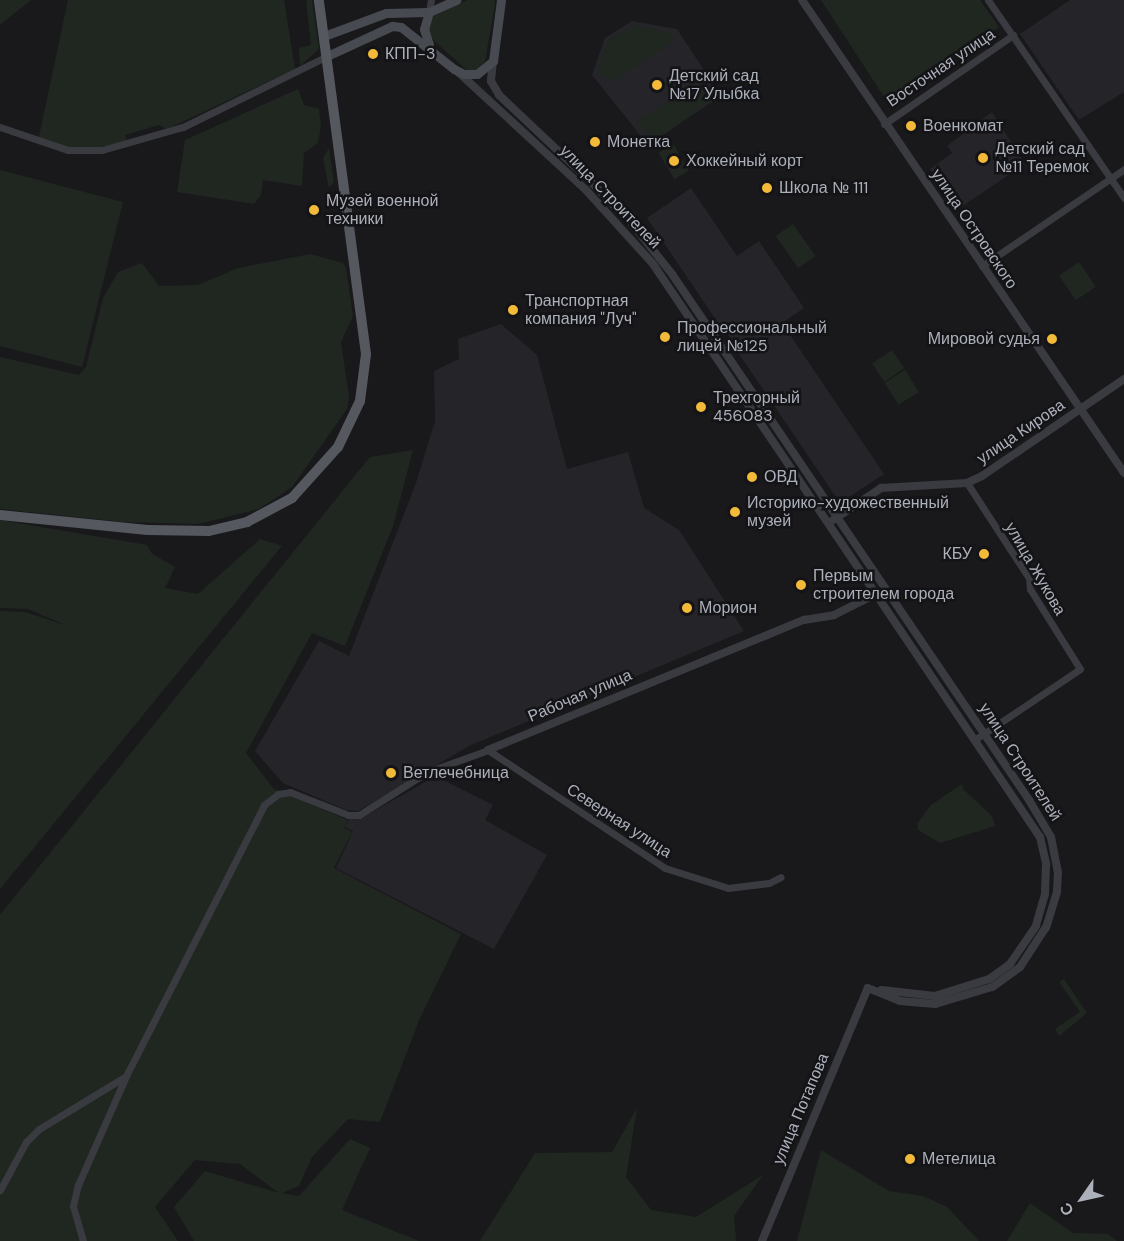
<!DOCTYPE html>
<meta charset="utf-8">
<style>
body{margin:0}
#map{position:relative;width:1124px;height:1241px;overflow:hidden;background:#19191c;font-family:"DM Sans",sans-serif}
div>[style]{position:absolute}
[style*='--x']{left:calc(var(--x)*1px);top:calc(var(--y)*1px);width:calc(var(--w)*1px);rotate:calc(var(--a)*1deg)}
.built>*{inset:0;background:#252529}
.green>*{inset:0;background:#1f2720;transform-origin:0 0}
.minor>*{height:7px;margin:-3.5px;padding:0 3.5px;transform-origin:3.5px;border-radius:3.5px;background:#3a3b41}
.tertiary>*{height:8px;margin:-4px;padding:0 4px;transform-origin:4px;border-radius:4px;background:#3a3b41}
.secondary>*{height:9px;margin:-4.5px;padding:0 4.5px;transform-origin:4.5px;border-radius:4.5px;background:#484a51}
.primary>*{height:10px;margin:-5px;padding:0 5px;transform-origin:5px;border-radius:5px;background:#565860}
.dots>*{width:16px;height:16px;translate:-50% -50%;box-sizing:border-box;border:3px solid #141417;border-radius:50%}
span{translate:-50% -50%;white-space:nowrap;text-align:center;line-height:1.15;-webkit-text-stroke:5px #141417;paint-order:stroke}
.poi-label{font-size:16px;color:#acb0bb}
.left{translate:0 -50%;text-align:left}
.right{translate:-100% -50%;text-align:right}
.street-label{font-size:16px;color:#acb0bb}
.north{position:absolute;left:1052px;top:1169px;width:60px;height:60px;-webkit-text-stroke:4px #141417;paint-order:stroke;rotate:236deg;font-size:16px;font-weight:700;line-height:24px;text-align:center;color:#acb0bb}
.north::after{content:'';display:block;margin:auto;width:21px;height:27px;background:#acb0bb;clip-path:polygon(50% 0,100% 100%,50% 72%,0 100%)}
</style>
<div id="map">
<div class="built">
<i style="clip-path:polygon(1070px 0,1124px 0,1124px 92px,1079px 120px,1020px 34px)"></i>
<i style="clip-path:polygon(632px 21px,677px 29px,721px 96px,648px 145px,592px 75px,605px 38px)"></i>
<i style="clip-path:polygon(992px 112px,1025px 164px,958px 209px,930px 169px,952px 153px,947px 146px)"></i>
<i style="clip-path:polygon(691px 188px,737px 256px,759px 241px,804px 308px,782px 323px,884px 474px,840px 503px,647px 218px)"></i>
<i style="clip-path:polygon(501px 324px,537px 355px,567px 469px,628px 452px,644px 508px,679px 530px,744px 631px,469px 746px,358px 811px,346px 810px,283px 783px,255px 751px,319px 641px,349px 656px,416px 483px,435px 421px,434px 371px,459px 359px,458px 339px)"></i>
<i style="clip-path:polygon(443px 780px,493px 805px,485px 820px,547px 855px,494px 949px,336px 868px,353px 831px,345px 827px,349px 819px,362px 818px,427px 781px)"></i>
</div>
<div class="green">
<i style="clip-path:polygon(0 0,31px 0,0 25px)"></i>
<i style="clip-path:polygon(68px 0,284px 0,295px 69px,167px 129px,159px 125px,125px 135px,129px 146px,117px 150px,88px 152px,38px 141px)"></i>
<i style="clip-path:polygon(306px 0,312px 0,319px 49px,300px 66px,299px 48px,311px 45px)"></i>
<i style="clip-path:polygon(467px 0,494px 0,495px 5px,485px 61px,478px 70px,468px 71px,434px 41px,428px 29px,434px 15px)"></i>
<i style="clip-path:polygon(821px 0,980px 0,999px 27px,888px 103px)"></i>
<i style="clip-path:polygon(634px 25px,668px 33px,675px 40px,613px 82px,597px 72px,608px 40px)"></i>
<i style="clip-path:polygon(698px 82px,711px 101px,653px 142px,637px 121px)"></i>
<i style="clip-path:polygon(298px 89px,304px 105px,319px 109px,321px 126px,318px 143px,304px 153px,302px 186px,263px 180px,261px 195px,254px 204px,177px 192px,185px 140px)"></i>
<i style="left:673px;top:144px;width:31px;height:17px;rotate:59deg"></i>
<i style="clip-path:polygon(329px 148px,334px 182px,329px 188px,323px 158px)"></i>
<i style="clip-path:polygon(0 170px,123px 202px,82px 367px,0 346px)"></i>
<i style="left:793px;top:224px;width:39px;height:21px;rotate:55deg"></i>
<i style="clip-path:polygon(310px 254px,343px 263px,346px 268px,353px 316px,341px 342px,349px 397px,347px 409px,292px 487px,259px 509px,198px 524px,123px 522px,0 509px,0 357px,79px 375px,86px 367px,103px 298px,118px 272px,142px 263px,159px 286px,198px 285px,238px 268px)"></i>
<i style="left:1079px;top:262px;width:30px;height:24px;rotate:56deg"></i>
<i style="left:892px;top:350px;width:22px;height:24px;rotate:56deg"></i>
<i style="left:905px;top:370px;width:26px;height:24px;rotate:58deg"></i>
<i style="clip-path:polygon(413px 450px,393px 526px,345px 646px,312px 633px,246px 753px,274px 789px,348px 820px,344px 828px,352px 832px,334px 868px,461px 934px,420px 1018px,380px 1122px,348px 1119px,312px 1157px,299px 1186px,282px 1193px,299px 1196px,350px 1139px,370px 1148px,342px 1210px,419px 1241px,194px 1241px,174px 1207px,205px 1171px,279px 1193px,240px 1164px,195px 1160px,155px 1207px,178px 1241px,0 1241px,0 915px,370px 457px)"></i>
<i style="clip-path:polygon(0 520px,147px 545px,152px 554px,175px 567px,165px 588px,198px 594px,260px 539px,282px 546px,0 889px,0 611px,25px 612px,68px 626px,28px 609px,0 608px)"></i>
<i style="clip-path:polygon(962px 784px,963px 789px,992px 816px,995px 826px,940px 843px,918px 830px,917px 824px,931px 805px)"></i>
<i style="clip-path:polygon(1064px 979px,1087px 1013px,1059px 1036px,1055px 1029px,1080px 1012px,1059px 982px)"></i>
<i style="clip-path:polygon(637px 1108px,626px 1177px,651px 1210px,696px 1217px,763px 1175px,734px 1216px,736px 1241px,480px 1241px,535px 1153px,612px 1152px)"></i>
<i style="clip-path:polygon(821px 1150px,889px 1191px,923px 1196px,947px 1207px,979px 1241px,797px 1241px)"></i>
<i style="clip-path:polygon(1030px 1203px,1073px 1233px,1108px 1234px,1117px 1241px,1007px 1241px)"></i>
</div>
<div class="minor">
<i style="--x:988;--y:0;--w:240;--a:55.5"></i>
<i style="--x:429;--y:12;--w:12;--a:-81"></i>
<i style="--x:884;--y:124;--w:157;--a:-34.6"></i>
<i style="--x:0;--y:127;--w:72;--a:18.7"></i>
<i style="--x:68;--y:150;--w:34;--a:0"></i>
<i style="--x:102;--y:150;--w:84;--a:-15.9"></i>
<i style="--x:183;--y:127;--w:161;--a:-26.2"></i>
<i style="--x:982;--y:266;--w:172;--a:-34.3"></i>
<i style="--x:967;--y:483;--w:113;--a:56.9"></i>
<i style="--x:1029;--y:578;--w:11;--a:85"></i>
<i style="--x:1030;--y:589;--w:94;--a:58"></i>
<i style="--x:1080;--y:669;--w:125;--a:146.1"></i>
<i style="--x:0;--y:1190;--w:55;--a:-61.6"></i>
<i style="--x:26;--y:1142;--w:18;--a:-45"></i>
<i style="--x:39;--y:1129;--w:102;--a:-31.3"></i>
<i style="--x:83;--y:1241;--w:36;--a:-106"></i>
<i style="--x:73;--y:1206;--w:22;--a:-77"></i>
<i style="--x:78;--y:1185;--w:119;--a:-66.2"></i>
<i style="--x:126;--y:1076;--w:304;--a:-63"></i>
<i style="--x:264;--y:805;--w:18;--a:-38"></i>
<i style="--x:278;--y:794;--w:12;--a:-9"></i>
<i style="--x:290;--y:792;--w:62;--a:21.6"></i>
<i style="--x:348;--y:815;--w:11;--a:0"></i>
<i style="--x:359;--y:815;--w:80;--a:-32.3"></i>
<i style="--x:427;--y:772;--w:65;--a:-19.8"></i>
<i style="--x:488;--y:750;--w:213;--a:33.7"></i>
<i style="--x:665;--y:868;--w:66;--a:17.6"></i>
<i style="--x:728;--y:888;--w:41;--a:-7"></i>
<i style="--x:769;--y:883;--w:13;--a:-27"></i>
</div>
<div class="tertiary">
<i style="--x:802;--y:0;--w:572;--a:55.75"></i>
<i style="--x:493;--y:61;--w:20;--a:96"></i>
<i style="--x:491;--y:81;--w:16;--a:60"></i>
<i style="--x:499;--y:95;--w:128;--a:43.4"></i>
<i style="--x:592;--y:183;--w:59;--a:45.7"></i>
<i style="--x:633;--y:225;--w:63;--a:51.5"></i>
<i style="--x:672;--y:274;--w:636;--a:55.83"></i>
<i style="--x:1029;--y:800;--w:43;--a:59.3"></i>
<i style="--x:1051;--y:837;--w:36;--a:79"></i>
<i style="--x:1058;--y:872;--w:20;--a:93"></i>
<i style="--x:1057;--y:892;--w:37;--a:107"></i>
<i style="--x:1046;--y:927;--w:48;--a:123"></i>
<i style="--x:1020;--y:967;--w:34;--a:144"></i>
<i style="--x:992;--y:987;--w:59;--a:163.4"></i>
<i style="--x:935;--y:1004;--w:35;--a:-175"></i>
<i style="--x:900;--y:1001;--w:35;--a:-158"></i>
<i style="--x:457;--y:71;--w:176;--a:42.7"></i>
<i style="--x:586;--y:190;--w:100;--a:47.8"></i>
<i style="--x:653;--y:264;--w:691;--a:55.97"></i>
<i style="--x:1040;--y:837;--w:28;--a:77"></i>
<i style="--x:1046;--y:864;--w:30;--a:92"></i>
<i style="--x:1045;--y:894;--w:33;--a:106"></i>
<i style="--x:1036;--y:926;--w:46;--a:124.4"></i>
<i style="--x:1010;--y:964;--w:26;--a:144"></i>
<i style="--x:989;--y:979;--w:57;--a:162.5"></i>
<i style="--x:935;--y:996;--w:54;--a:-173.7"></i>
<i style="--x:833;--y:520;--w:58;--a:-33.7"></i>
<i style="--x:881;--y:488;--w:86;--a:-3.3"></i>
<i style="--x:967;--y:483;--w:17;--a:-25"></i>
<i style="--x:982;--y:476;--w:172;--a:-34.3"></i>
<i style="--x:488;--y:750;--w:342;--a:-22.4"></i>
<i style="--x:804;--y:620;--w:30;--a:-9"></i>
<i style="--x:834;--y:615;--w:51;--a:-26.6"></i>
<i style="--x:762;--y:1241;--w:274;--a:-67.3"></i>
</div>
<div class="secondary">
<i style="--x:429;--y:12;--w:18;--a:106"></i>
<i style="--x:424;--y:29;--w:16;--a:72"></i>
<i style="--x:324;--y:36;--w:66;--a:-20.4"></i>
<i style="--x:386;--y:13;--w:43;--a:-1.3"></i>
<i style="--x:429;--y:12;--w:30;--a:-24"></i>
<i style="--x:327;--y:56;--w:72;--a:-24.8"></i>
<i style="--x:392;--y:26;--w:9;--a:6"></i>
<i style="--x:401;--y:27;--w:68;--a:38.4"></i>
<i style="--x:454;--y:69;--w:11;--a:27"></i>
<i style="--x:464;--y:74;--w:13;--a:0"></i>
<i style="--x:477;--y:74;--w:21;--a:-39"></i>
<i style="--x:493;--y:61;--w:62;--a:-82.5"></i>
</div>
<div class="primary">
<i style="--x:0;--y:515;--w:148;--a:5.8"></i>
<i style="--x:147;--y:530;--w:62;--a:0.9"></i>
<i style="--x:209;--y:531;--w:39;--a:-13"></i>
<i style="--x:247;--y:522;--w:51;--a:-28.1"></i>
<i style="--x:292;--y:498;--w:69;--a:-48"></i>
<i style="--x:338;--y:447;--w:51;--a:-64.4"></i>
<i style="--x:360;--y:401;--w:47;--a:-82.7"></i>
<i style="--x:366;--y:354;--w:357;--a:-97.6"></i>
</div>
<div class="dots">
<i style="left:373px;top:54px;background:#f3ba3a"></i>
<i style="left:657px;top:85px;background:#f3ba3a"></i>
<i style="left:911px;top:126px;background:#f3ba3a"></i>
<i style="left:595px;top:142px;background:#f3ba3a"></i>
<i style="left:983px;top:158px;background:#f3ba3a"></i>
<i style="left:674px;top:161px;background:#f3ba3a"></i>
<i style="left:767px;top:188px;background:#f3ba3a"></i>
<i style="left:314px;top:210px;background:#f3ba3a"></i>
<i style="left:513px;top:310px;background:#f3ba3a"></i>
<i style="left:665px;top:337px;background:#f3ba3a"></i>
<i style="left:1052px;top:339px;background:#f3ba3a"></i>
<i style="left:701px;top:407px;background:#f3ba3a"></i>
<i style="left:752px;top:477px;background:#f3ba3a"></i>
<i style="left:735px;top:512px;background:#f3ba3a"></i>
<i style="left:984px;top:554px;background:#f3ba3a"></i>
<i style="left:801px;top:585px;background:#f3ba3a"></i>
<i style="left:687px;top:608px;background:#f3ba3a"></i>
<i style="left:391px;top:773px;background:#f3ba3a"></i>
<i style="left:910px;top:1159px;background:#f3ba3a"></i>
</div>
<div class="poi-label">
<span class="left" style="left:385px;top:54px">КПП-3</span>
<span class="left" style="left:669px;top:85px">Детский сад<br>№17 Улыбка</span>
<span class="left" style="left:923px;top:126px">Военкомат</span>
<span class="left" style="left:607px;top:142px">Монетка</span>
<span class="left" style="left:995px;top:158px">Детский сад<br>№11 Теремок</span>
<span class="left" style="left:686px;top:161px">Хоккейный корт</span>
<span class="left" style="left:779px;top:188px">Школа № 111</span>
<span class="left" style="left:326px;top:210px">Музей военной<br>техники</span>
<span class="left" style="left:525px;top:310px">Транспортная<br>компания "Луч"</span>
<span class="left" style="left:677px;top:337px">Профессиональный<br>лицей №125</span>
<span class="right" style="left:1040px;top:339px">Мировой судья</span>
<span class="left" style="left:713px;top:407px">Трехгорный<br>456083</span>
<span class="left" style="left:764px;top:477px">ОВД</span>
<span class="left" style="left:747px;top:512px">Историко-художественный<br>музей</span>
<span class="right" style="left:972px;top:554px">КБУ</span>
<span class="left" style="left:813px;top:585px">Первым<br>строителем города</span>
<span class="left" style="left:699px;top:608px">Морион</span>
<span class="left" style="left:403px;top:773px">Ветлечебница</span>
<span class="left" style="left:922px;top:1159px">Метелица</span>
</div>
<div class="street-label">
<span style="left:941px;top:68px;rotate:-34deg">Восточная улица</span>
<span style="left:610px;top:197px;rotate:46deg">улица Строителей</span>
<span style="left:974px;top:229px;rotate:56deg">улица Островского</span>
<span style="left:1021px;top:432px;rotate:-34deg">улица Кирова</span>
<span style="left:1035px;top:569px;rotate:60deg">улица Жукова</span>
<span style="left:580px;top:696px;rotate:-23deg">Рабочая улица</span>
<span style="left:1020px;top:762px;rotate:57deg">улица Строителей</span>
<span style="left:619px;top:821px;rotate:33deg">Северная улица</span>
<span style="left:801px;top:1109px;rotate:-67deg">улица Потапова</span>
</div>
<div class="north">С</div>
</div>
